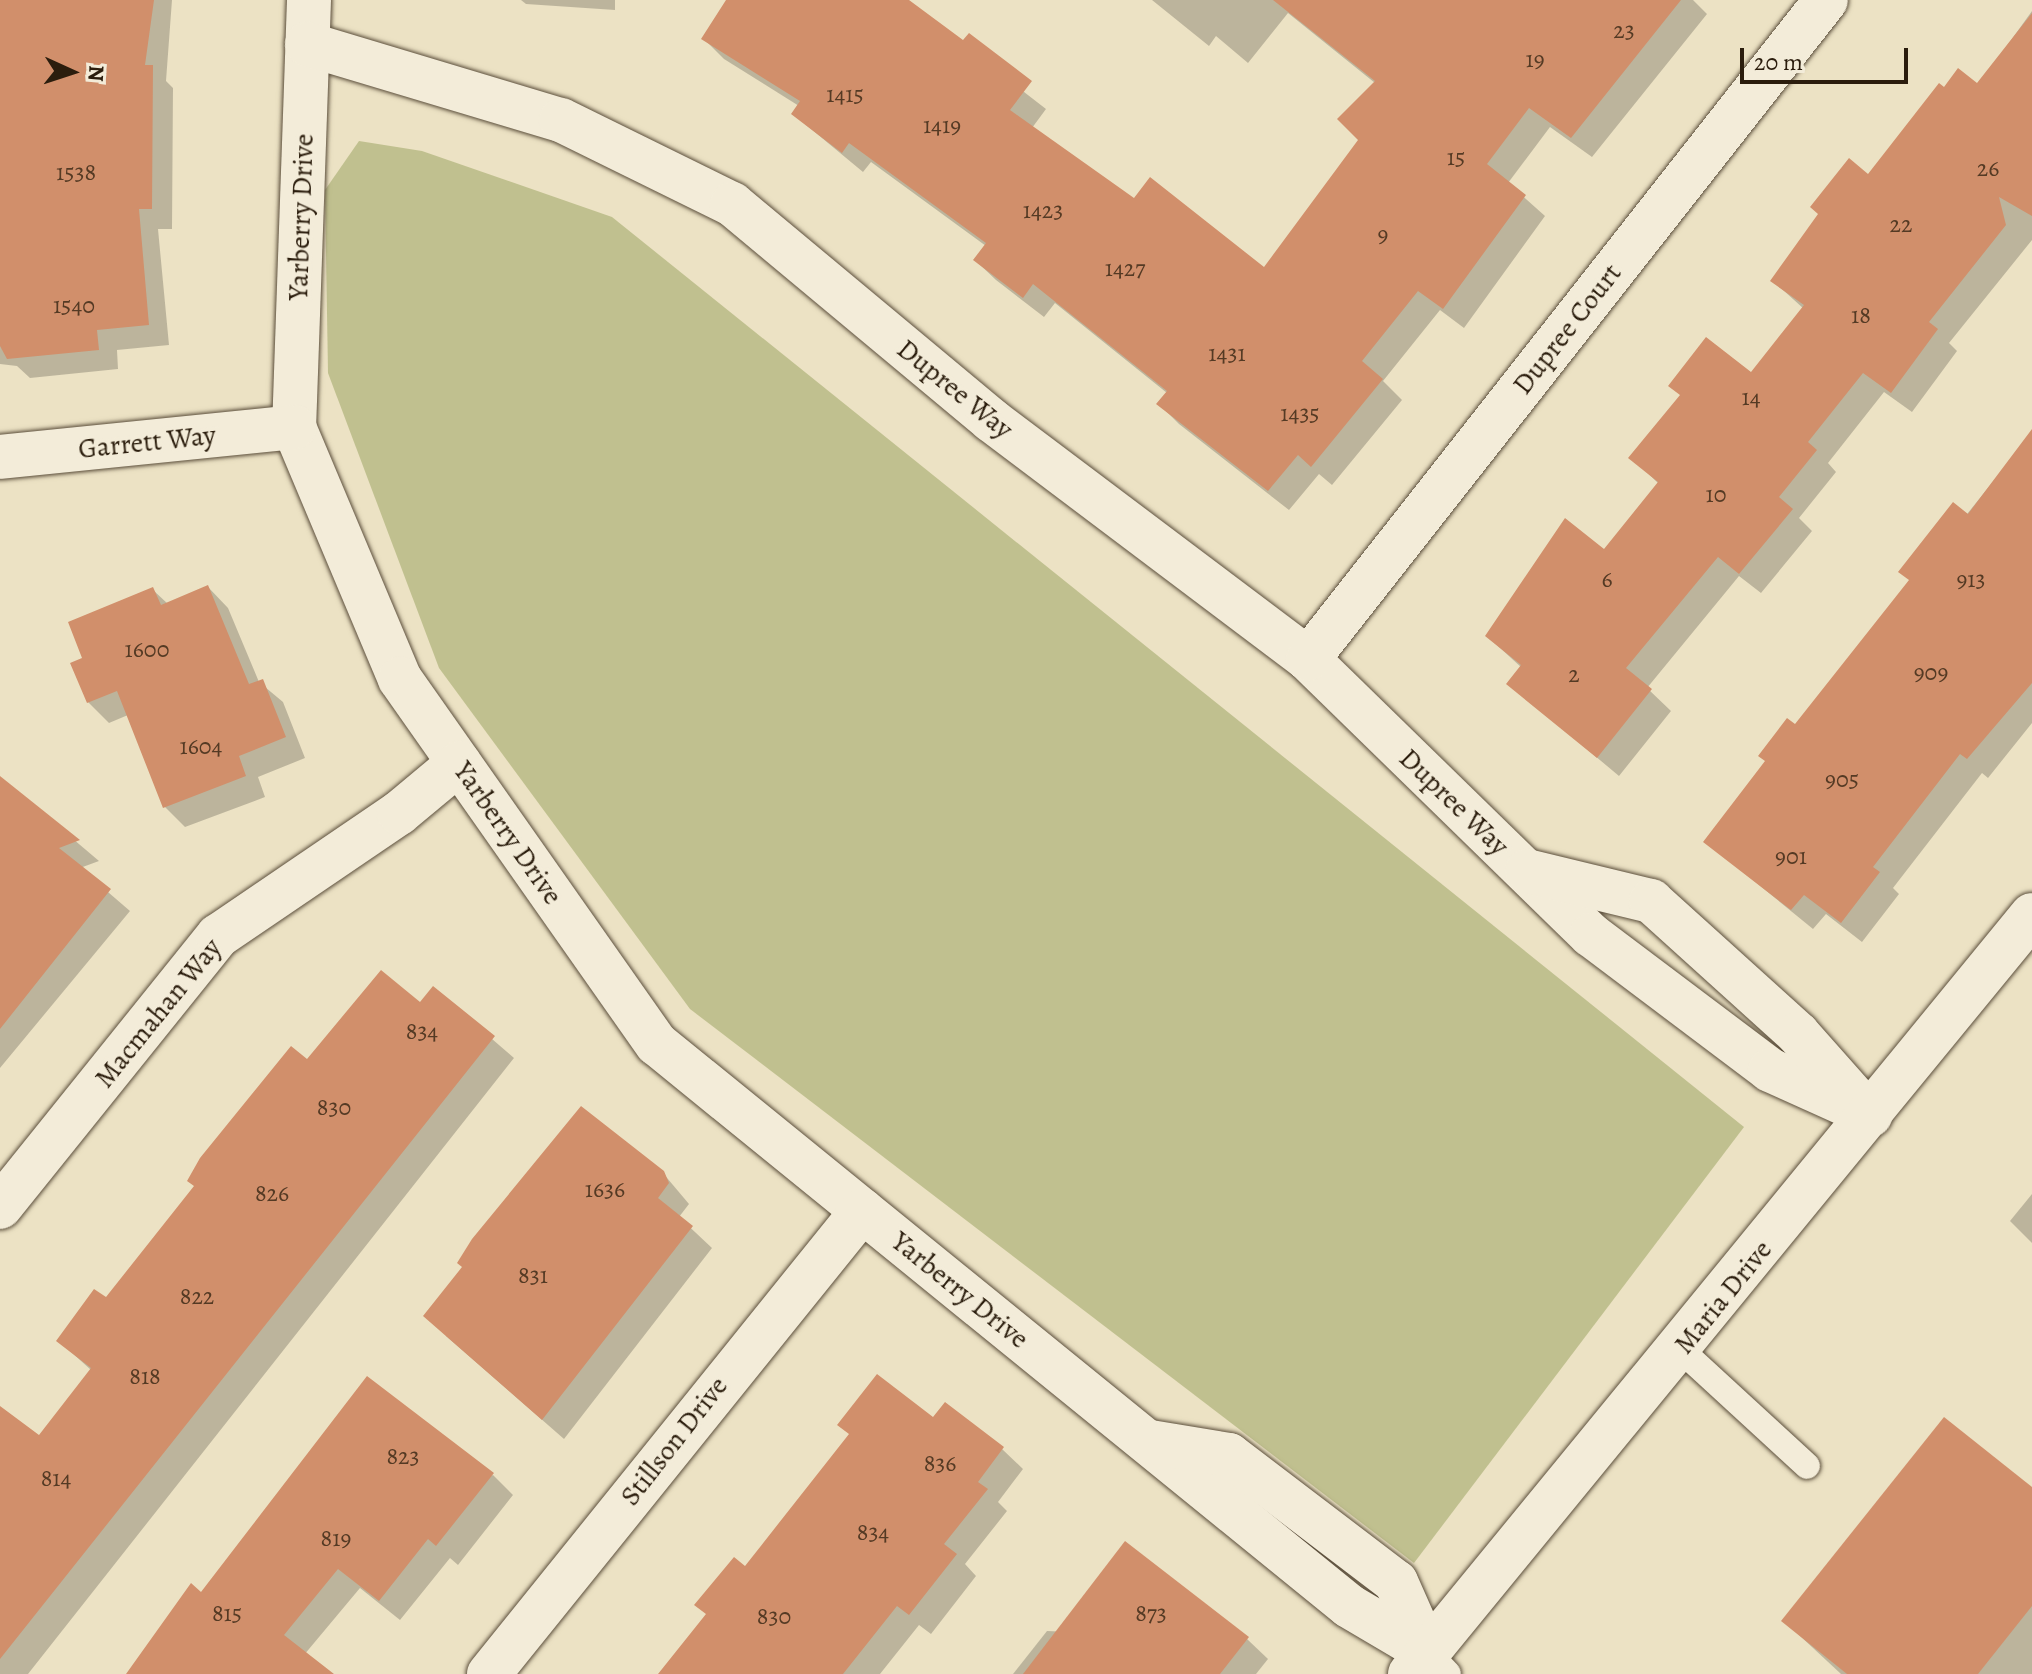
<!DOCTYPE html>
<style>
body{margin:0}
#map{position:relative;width:2032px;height:1674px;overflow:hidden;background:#ece2c4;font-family:Alegreya,serif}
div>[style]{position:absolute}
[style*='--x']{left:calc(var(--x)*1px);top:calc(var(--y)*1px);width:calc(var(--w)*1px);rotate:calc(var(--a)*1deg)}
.green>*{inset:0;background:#c0c08f}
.shadow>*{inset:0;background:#0003}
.building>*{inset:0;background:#d18f6b}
.roads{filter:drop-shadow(0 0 2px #5b4e3b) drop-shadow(0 0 2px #5b4e3b)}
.service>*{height:26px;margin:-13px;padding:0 13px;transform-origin:13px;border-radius:13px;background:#f3ecd9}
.minor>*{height:44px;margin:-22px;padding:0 22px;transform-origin:22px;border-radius:22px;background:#f3ecd9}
.tertiary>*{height:44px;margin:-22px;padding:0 22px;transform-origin:22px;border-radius:22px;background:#f3ecd9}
span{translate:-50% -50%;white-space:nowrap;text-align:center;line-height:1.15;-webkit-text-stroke:7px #f3ecd9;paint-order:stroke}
.number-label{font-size:24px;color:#543a24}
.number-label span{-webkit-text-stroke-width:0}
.street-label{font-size:28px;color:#2b1d0d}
.north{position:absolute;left:32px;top:32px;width:80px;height:80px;-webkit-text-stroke:6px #f3ecd9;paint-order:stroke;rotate:93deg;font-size:22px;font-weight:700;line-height:32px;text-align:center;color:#2b1d0d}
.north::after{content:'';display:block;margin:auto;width:28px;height:36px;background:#2b1d0d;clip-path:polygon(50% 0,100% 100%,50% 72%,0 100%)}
.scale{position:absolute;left:1740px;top:48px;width:168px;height:36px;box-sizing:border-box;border:4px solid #2b1d0d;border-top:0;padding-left:10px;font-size:24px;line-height:28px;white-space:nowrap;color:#2b1d0d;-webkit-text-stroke:6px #f3ecd9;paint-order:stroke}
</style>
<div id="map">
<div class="green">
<i style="clip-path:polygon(359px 141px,422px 151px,612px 217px,1744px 1127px,1414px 1563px,690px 1009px,439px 668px,328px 373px,325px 190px)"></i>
</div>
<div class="shadow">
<i style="clip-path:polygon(1px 0,172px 0,166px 81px,173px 88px,172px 229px,158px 229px,169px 345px,117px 350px,118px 369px,30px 378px,17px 366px,0 364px)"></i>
<i style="clip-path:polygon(521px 0,615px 0,615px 10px,526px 4px)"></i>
<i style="clip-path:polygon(729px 0,905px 0,1046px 109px,1032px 128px,1134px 201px,1264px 270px,1360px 140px,1375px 83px,1288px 13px,1248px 63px,1216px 36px,1209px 46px,1152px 0,1693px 0,1707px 14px,1592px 157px,1550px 127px,1508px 183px,1545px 216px,1464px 328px,1440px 310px,1383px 381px,1402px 400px,1332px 485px,1319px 474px,1289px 510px,1179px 424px,1159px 404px,1167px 393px,1055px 303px,1044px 317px,996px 280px,975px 260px,986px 246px,871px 162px,863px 172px,793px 114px,799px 106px,724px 59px,704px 39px)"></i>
<i style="clip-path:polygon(2032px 11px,2032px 240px,1949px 343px,1957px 351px,1912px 412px,1884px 392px,1828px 463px,1836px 472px,1799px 518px,1812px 531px,1761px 593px,1739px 576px,1647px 688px,1671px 711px,1619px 776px,1509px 684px,1522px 668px,1487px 636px,1604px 552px,1659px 484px,1631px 457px,1751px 375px,1804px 309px,1773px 281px,1945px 89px,1978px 86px)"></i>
<i style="clip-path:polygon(2032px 433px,2032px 723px,1988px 778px,1982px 773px,1893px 888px,1899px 894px,1862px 942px,1826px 914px,1813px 929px,1705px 841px)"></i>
<i style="clip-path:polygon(208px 587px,228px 608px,259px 682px,283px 702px,305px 758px,258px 777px,265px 797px,185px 827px,165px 807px,128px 715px,109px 723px,88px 702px,84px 659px,153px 590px,168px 604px)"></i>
<i style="clip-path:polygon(0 777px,99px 861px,80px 868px,130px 911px,0 1068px)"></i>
<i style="clip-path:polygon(433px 988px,514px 1058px,28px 1674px,0 1674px,0 1408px,40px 1438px,91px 1370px,59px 1341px,106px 1300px,307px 1062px,420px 1005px)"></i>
<i style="clip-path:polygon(662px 1172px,689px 1204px,679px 1217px,712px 1248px,564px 1439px,446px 1336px,464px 1267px)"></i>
<i style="clip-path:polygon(2032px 1194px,2032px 1243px,2010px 1221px)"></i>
<i style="clip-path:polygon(934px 1420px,1002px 1449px,1023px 1469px,998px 1502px,1007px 1511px,965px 1564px,976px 1576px,931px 1634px,919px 1625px,880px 1674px,660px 1674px,746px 1569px)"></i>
<i style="clip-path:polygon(493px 1475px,513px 1495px,458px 1565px,450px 1558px,400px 1620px,360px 1588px,304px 1655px,324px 1674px,129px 1674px,202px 1595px)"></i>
<i style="clip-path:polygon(2032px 1490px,2032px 1674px,1841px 1674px,1784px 1621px)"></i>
<i style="clip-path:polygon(1047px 1631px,1247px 1639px,1268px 1659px,1256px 1674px,1013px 1674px)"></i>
</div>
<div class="building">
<i style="clip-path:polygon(0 0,154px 0,145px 65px,153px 65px,152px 209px,139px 209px,149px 325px,97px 330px,99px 350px,7px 359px,0 346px)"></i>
<i style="clip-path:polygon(726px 0,909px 0,963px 40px,969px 33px,1032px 81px,1010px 110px,1134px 198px,1150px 177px,1264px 267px,1358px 140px,1337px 119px,1375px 81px,1273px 0,1681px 0,1571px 138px,1529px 108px,1487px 164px,1526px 195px,1443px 309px,1418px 291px,1362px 361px,1383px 379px,1311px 467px,1298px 455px,1268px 491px,1156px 404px,1167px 391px,1033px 284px,1023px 298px,973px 260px,986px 243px,849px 143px,842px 153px,791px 114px,800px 101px,701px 39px)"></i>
<i style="clip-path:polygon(2032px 13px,2032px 216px,1999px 197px,2006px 225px,1929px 322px,1938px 329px,1891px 393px,1863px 373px,1808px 442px,1817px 450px,1779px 497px,1793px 509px,1739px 574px,1718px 557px,1626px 668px,1652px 689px,1597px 758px,1506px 684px,1521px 665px,1485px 636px,1565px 518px,1604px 549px,1658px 482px,1628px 458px,1680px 395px,1668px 386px,1706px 337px,1751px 372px,1804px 305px,1770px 281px,1818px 214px,1810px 207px,1849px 158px,1868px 174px,1939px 83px,1944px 87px,1958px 68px,1977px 83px)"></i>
<i style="clip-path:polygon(2032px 429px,2032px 683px,1967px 759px,1960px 754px,1873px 867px,1880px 872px,1841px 923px,1804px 895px,1791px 910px,1703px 842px,1765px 761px,1758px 756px,1787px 718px,1795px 724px,1909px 580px,1898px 572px,1953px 502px,1968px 514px)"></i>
<i style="clip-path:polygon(208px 585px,249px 684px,263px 679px,286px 737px,239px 756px,246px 776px,163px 808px,117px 691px,87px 703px,70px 663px,82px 658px,68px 622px,153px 587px,161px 605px)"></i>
<i style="clip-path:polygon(0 776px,80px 840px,59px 848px,111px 889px,0 1029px)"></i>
<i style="clip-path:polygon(381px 970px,420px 1002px,433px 986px,495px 1036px,0 1659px,0 1406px,39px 1435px,91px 1368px,56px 1341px,94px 1289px,106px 1297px,194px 1186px,187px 1181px,200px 1158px,291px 1046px,307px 1059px)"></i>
<i style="clip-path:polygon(581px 1106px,664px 1171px,669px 1183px,658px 1198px,693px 1226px,542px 1420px,423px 1316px,462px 1267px,457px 1263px,472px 1239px)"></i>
<i style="clip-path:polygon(877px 1374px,933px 1417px,945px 1402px,1004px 1447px,978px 1482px,988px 1489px,944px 1544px,957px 1554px,909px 1615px,897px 1606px,843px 1674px,658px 1674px,706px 1614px,694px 1605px,734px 1557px,745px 1566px,849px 1434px,837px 1425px)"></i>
<i style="clip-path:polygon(367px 1376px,494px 1473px,436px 1546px,428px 1539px,379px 1601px,338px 1569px,284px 1635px,334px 1674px,126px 1674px,191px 1583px,201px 1592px)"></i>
<i style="clip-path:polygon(1944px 1417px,2032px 1487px,2032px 1606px,1978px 1674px,1847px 1674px,1781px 1621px)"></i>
<i style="clip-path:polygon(1125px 1541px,1249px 1637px,1220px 1674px,1023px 1674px)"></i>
</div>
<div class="roads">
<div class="service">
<i style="--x:1681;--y:1350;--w:171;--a:42.6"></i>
<i style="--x:1427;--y:1652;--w:30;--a:46"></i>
</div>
<div class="minor">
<i style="--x:309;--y:0;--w:427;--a:92"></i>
<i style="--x:294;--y:427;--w:273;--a:67.2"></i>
<i style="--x:400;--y:679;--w:446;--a:54.9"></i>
<i style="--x:657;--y:1044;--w:891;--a:39.08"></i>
<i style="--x:1349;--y:1606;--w:91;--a:30.5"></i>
<i style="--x:307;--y:44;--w:265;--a:16.7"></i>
<i style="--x:561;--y:120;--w:191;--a:26.2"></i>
<i style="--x:732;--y:204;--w:337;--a:39.8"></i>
<i style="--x:991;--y:420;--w:397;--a:37"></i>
<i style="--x:1308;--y:659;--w:395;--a:44.3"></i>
<i style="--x:1591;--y:935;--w:224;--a:37"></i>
<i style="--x:1770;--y:1070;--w:110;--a:24.2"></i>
<i style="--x:0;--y:457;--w:296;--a:-5.8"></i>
<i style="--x:1308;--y:659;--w:838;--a:-51.83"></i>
<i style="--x:1527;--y:871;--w:128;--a:13.6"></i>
<i style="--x:1651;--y:901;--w:198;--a:42.1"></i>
<i style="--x:1798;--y:1034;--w:94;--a:48.5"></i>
<i style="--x:0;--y:1207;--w:348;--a:-51.2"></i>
<i style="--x:218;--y:936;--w:219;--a:-34.2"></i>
<i style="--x:399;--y:813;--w:78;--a:-39.8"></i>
<i style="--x:1150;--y:1442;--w:80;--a:9.3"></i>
<i style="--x:1229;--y:1455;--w:210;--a:37.3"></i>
<i style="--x:1396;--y:1582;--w:77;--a:66.1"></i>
<i style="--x:489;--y:1674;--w:595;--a:-51.14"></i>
</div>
<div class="tertiary">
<i style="--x:1410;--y:1674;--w:981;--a:-50.67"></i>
</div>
</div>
<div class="number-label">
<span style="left:1624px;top:31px">23</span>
<span style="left:1535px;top:60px">19</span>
<span style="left:845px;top:95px">1415</span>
<span style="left:942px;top:126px">1419</span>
<span style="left:1456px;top:158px">15</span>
<span style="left:1988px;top:169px">26</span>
<span style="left:76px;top:173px">1538</span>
<span style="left:1043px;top:211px">1423</span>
<span style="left:1901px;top:225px">22</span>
<span style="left:1383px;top:235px">9</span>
<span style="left:1125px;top:269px">1427</span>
<span style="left:74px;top:306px">1540</span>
<span style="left:1861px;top:316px">18</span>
<span style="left:1227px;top:354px">1431</span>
<span style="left:1751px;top:398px">14</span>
<span style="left:1300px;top:414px">1435</span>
<span style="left:1716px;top:495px">10</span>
<span style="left:1607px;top:580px">6</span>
<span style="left:1971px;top:580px">913</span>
<span style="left:147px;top:650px">1600</span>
<span style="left:1931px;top:673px">909</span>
<span style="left:1574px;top:675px">2</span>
<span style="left:201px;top:747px">1604</span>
<span style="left:1842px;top:780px">905</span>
<span style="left:1791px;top:857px">901</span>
<span style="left:422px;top:1032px">834</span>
<span style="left:334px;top:1108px">830</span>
<span style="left:605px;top:1190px">1636</span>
<span style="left:272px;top:1194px">826</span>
<span style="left:533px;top:1276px">831</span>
<span style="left:197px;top:1297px">822</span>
<span style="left:145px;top:1377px">818</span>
<span style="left:403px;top:1457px">823</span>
<span style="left:940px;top:1464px">836</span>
<span style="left:56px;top:1479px">814</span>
<span style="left:873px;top:1533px">834</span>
<span style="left:336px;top:1539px">819</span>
<span style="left:227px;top:1614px">815</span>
<span style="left:1151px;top:1614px">873</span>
<span style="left:774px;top:1617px">830</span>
</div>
<div class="street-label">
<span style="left:301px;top:217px;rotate:-88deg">Yarberry Drive</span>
<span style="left:1567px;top:329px;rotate:-52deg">Dupree Court</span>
<span style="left:955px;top:389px;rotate:39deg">Dupree Way</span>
<span style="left:147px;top:442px;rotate:-6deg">Garrett Way</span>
<span style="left:1454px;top:802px;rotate:44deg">Dupree Way</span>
<span style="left:508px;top:833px;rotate:55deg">Yarberry Drive</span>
<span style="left:158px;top:1013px;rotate:-51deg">Macmahan Way</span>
<span style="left:960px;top:1290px;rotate:39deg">Yarberry Drive</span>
<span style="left:1723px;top:1297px;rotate:-51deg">Maria Drive</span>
<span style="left:674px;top:1441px;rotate:-52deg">Stillson Drive</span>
</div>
<div class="north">N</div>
<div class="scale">20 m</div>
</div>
